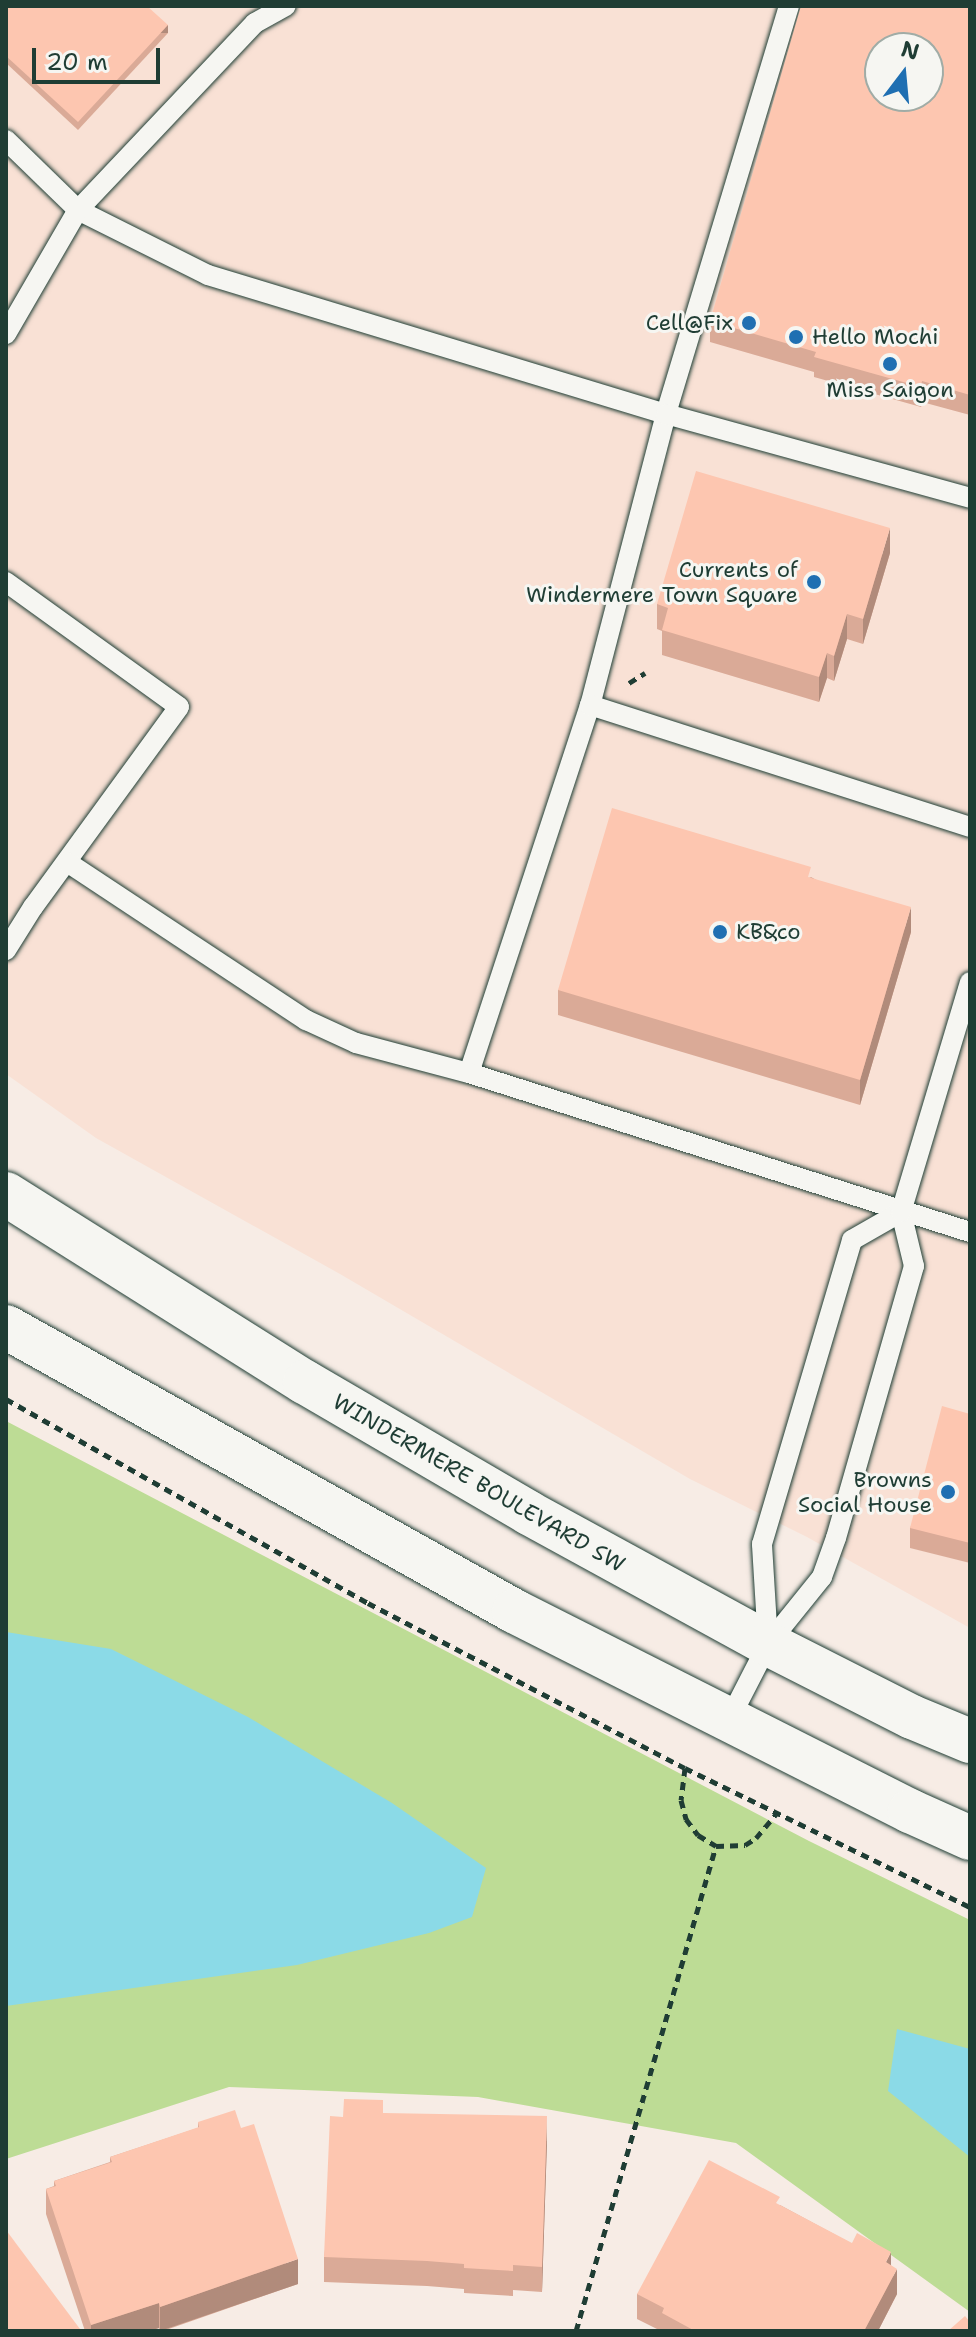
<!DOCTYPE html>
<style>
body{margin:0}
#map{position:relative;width:976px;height:2337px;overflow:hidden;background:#f7ece5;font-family:"Shantell Sans",sans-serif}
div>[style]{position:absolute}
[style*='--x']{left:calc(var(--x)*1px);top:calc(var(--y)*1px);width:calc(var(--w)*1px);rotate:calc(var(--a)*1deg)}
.built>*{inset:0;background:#f9e1d5}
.green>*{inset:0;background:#bddc95}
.water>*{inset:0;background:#8bdae7}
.path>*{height:5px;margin-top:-2.5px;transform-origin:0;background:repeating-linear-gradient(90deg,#1f3d34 0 8px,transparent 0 14px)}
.roads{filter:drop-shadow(0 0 2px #1f3d34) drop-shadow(0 0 2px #1f3d34)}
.service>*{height:20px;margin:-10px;padding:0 10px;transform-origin:10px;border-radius:10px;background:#f6f6f2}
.secondary>*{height:44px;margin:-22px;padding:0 22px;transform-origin:22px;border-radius:22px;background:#f6f6f2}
.wall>*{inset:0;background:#daaa97}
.shaded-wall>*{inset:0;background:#b18b7b;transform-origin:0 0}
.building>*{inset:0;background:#fdc6b0}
.dots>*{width:22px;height:22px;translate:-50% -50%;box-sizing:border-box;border:4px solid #f6f6f2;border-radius:50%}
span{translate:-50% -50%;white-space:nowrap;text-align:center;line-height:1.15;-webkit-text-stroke:6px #f6f6f2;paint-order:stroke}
.poi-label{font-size:22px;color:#1f3d34}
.right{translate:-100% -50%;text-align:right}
.left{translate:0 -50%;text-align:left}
.street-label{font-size:22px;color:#1f3d34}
.frame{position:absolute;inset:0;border:8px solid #1f3d34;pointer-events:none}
.north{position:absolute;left:864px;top:32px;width:80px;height:80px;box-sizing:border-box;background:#f6f6f2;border:2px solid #a0aca6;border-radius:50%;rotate:16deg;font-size:22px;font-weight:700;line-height:32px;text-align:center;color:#1f3d34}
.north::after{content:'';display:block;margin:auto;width:28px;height:36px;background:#1f6fb2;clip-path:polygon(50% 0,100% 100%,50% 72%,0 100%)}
.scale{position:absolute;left:32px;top:48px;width:128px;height:36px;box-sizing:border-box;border:4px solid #1f3d34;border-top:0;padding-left:10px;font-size:24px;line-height:28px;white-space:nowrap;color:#1f3d34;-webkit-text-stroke:6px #f6f6f2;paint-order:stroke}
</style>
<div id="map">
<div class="built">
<i style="clip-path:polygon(evenodd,6px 6px,970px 6px,970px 1628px,807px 1537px,690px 1479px,340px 1274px,96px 1138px,6px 1074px,6px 6px,880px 48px,928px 48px,928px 96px,880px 96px,880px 48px)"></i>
</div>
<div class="green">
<i style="clip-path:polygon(6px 1421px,809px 1841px,970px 1920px,970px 2312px,736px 2143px,478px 2097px,229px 2087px,6px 2159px)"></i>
</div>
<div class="water">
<i style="clip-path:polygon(6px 1632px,111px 1649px,248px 1717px,392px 1803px,486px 1868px,472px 1917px,429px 1933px,297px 1965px,6px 2006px)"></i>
<i style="clip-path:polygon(897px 2029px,970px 2049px,970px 2157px,888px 2091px)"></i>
</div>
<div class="path">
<i style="--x:629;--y:683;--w:19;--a:-32"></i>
<i style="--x:6;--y:1399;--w:416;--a:29.4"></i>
<i style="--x:368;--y:1603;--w:357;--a:27.5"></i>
<i style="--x:685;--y:1768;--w:317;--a:26"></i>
<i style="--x:685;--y:1768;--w:32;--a:97"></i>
<i style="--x:681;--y:1800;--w:20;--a:75"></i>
<i style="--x:686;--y:1819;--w:20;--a:53"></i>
<i style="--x:698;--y:1835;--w:21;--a:31"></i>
<i style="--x:716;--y:1846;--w:29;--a:-2"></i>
<i style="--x:745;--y:1845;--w:13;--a:-32"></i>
<i style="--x:756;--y:1838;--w:31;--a:-50"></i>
<i style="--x:576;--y:2331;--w:505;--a:-73.9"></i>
</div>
<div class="roads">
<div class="service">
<i style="--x:789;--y:6;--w:426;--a:106.8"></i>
<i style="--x:666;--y:414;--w:301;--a:104.6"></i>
<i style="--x:590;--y:705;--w:387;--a:108.2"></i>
<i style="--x:469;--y:1073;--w:526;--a:17.61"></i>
<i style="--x:6;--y:140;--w:100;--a:44.2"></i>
<i style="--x:78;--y:210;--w:145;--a:26.6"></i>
<i style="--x:208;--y:275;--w:479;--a:16.9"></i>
<i style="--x:666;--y:414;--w:315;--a:15.4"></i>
<i style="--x:6;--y:334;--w:143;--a:-59.9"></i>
<i style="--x:78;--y:210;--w:257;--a:-46.6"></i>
<i style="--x:255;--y:23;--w:35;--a:-29"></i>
<i style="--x:6;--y:582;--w:213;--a:35.8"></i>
<i style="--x:179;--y:707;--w:248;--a:126.1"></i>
<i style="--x:33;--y:907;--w:51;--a:122.1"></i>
<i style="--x:590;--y:705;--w:399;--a:17.8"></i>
<i style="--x:67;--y:862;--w:287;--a:33.5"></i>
<i style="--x:306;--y:1020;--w:55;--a:24.7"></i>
<i style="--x:356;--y:1043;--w:117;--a:14.9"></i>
<i style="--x:768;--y:1643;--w:99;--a:-93.5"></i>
<i style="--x:762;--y:1544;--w:317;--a:-73.5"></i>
<i style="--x:852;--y:1240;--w:56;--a:-29.7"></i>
<i style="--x:729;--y:1720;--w:85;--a:-62.8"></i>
<i style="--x:768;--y:1644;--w:86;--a:-51.1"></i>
<i style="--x:822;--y:1577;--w:41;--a:-70.3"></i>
<i style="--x:836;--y:1538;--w:283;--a:-74"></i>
<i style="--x:914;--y:1266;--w:56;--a:-103.5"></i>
<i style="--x:901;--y:1212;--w:240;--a:-73.3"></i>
</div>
<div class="secondary">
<i style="--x:6;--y:1194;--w:353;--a:32.2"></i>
<i style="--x:305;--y:1382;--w:259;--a:30.3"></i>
<i style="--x:529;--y:1513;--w:273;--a:28.7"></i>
<i style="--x:768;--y:1644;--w:161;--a:26.9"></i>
<i style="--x:912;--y:1717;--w:63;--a:22.5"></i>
<i style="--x:6;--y:1327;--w:582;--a:29.21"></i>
<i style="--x:514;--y:1611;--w:444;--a:26.8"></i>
<i style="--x:910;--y:1811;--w:66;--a:24.2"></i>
</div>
</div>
<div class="wall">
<i style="clip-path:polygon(6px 6px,168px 33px,78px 130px,6px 63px)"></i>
<i style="clip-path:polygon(970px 6px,970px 415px,922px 402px,921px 407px,814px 377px,814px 372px,710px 342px,710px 321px)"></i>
<i style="clip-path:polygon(890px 553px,863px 644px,847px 639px,834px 681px,827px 678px,819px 702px,662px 655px,662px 631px,657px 629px,657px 604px)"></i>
<i style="clip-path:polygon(811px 877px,911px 932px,860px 1105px,558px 1015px,558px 990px)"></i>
<i style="clip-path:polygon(970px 1414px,970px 1563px,910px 1548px,910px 1528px)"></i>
<i style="clip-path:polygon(383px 2113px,547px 2141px,542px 2292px,513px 2290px,513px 2296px,464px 2293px,464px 2289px,427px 2286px,324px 2282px,324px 2257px,343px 2117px)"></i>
<i style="clip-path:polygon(198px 2122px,298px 2284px,163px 2331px,160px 2331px,159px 2328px,149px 2331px,85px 2331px,46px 2214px,46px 2189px,54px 2186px,54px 2181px,110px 2162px,110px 2157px,198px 2128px)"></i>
<i style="clip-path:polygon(780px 2205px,891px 2265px,897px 2294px,878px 2331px,661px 2331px,637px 2319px,637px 2294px)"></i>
</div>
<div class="shaded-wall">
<i style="left:168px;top:25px;width:8px;height:132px;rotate:90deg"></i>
<i style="clip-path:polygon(922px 381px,922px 402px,921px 407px,921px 387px)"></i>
<i style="clip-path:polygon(890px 528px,890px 553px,863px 644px,863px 619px)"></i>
<i style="clip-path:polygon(847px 614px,847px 639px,834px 681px,834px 656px)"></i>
<i style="clip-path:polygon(827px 653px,827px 678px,819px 702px,819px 677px)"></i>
<i style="clip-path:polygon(911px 907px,911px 932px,860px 1105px,860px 1080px)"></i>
<i style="clip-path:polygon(547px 2116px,547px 2141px,542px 2292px,542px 2267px)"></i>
<i style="clip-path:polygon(891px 2252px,891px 2277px,886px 2262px)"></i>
<i style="clip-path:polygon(298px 2259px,298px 2284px,160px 2331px,160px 2307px)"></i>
<i style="clip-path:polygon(897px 2269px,897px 2294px,878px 2331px,864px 2331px)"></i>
<i style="clip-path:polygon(159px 2303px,159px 2328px,149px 2331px,91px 2331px,91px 2325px)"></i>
</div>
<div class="building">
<i style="clip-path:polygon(6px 6px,147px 6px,168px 25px,78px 122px,6px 56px)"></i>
<i style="clip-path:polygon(evenodd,801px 6px,970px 6px,970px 395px,922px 381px,921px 387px,814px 357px,816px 352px,710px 321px,801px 6px,880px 48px,928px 48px,928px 96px,880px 96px,880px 48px)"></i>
<i style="clip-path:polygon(696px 471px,890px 528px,863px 619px,847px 614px,834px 656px,827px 653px,819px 677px,662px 630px,668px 608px,657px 604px)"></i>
<i style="clip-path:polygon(612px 808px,811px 867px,808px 877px,911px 907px,860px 1080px,558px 990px)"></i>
<i style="clip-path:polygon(942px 1406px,970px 1414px,970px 1543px,910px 1528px)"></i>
<i style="clip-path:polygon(344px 2099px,383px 2100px,383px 2113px,547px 2116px,542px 2267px,513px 2265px,513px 2271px,464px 2268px,464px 2264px,427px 2261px,324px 2257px,330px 2116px,343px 2117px)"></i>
<i style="clip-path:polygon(235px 2110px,241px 2128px,254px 2124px,298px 2259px,160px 2307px,159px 2303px,91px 2325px,46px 2189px,56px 2186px,54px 2181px,112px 2162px,110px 2157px,199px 2127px,198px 2122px)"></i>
<i style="clip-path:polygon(709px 2160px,780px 2197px,776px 2203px,852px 2243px,857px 2233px,891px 2252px,886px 2262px,897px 2269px,864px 2331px,695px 2331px,662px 2313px,664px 2308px,637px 2294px)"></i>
<i style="clip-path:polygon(6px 2230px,80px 2329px,74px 2331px,6px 2331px)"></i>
<i style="clip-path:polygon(965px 2316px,970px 2322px,970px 2331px,948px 2331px)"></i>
</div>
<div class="dots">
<i style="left:749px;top:323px;background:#1f6fb2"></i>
<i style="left:796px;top:337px;background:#1f6fb2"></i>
<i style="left:890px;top:364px;background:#1f6fb2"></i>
<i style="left:814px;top:582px;background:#1f6fb2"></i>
<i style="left:720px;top:932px;background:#1f6fb2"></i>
<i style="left:948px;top:1492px;background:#1f6fb2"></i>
</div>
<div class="poi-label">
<span class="right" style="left:733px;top:323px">Cell@Fix</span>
<span class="left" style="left:812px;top:337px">Hello Mochi</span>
<span style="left:890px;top:390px">Miss Saigon</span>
<span class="right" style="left:798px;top:582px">Currents of<br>Windermere Town Square</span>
<span class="left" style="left:736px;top:932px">KB&amp;co</span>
<span class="right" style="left:932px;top:1492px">Browns<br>Social House</span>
</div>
<div class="street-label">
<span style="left:479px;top:1483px;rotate:30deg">WINDERMERE BOULEVARD SW</span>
</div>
<div class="frame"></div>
<div class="north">N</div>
<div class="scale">20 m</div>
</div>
